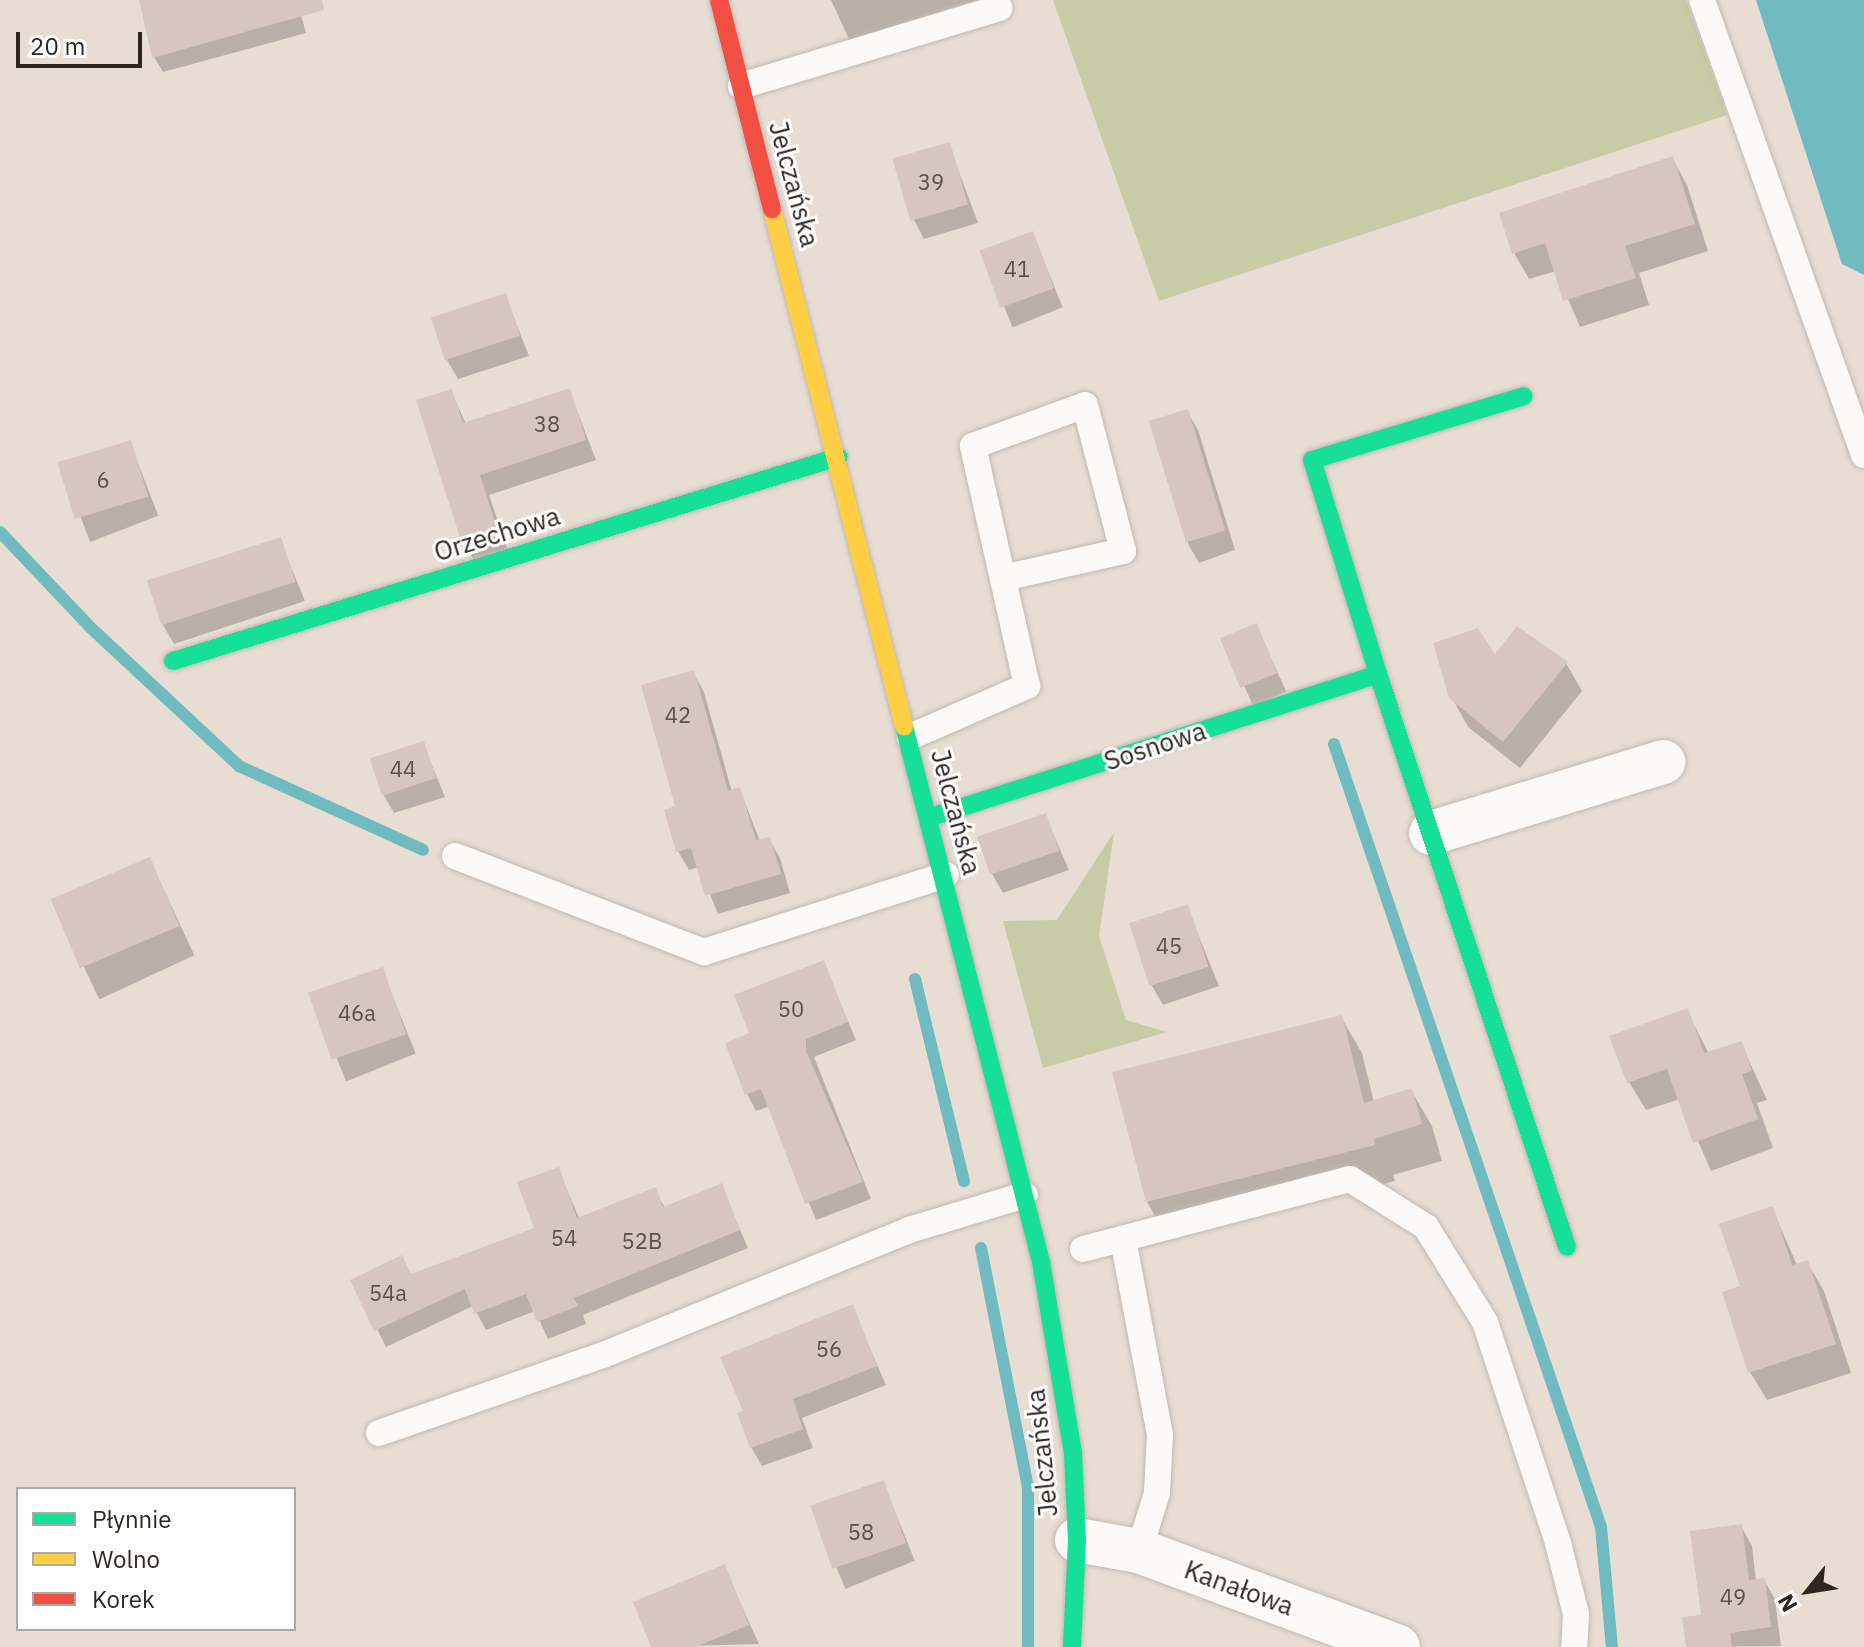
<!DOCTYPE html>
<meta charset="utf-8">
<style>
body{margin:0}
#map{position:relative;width:1864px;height:1647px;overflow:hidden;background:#e7ddd3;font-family:"IBM Plex Sans",sans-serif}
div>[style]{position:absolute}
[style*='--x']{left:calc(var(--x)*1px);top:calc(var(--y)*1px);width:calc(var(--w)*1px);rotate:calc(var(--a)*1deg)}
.green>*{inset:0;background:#c7cba6}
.water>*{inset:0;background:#6fbbbf}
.shadow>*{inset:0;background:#0003;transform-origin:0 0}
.stream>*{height:12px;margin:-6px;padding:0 6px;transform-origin:6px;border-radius:6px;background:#6fbbbf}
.building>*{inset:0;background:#d6c6bf;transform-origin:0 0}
.roads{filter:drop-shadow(0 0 2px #c0b9b1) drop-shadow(0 0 2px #c0b9b1)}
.lane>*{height:26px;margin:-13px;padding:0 13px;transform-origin:13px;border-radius:13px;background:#fbfaf8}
.street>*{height:44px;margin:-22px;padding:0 22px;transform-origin:22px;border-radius:22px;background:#fbfaf8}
.fast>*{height:18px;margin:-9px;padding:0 9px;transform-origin:9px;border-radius:9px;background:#16e098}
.slow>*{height:18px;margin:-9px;padding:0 9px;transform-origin:9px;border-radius:9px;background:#ffcf43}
.jam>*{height:18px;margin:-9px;padding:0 9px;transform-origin:9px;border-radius:9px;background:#f24e42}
span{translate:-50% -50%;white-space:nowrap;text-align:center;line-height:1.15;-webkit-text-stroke:6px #fff;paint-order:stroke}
.number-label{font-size:22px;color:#5b514a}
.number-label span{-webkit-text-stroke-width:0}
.street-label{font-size:26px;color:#2e2720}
.legend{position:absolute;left:16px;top:1487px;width:280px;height:144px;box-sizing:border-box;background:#fff;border:2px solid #aba9a6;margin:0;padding:10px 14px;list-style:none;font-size:24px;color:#2e2720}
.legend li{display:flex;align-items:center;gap:16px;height:40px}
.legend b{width:40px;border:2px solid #aba9a6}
.north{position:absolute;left:1768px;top:1551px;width:80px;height:80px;-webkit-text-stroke:6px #fff;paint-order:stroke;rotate:240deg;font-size:22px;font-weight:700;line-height:32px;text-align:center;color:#2e2720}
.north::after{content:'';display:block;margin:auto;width:28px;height:36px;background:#2e2720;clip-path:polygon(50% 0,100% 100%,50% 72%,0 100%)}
.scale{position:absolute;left:16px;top:32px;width:126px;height:36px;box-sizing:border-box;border:4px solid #2e2720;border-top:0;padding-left:10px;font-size:24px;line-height:28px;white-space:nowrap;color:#2e2720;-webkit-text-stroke:6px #fff;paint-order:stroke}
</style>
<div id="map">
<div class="green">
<i style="clip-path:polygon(1053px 0,1686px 0,1727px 115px,1159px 301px)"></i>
<i style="clip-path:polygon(1114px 832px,1099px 936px,1126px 1020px,1167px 1032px,1043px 1068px,1003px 921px,1057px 920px)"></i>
</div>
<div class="water">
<i style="clip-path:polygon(1756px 0,1864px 0,1864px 275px,1842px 264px)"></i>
</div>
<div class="shadow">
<i style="clip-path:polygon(141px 0,297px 0,306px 33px,163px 72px,154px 57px)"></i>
<i style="clip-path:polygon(831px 0,977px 0,884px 29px,886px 40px,854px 50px)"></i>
<i style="clip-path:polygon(949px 145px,978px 223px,924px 239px,914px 220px)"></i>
<i style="clip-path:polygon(1672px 158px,1687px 185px,1708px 251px,1639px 273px,1649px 305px,1580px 327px,1556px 271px,1529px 279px,1514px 253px)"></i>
<i style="left:1033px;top:234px;width:79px;height:54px;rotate:68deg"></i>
<i style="clip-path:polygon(505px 295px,529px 356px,458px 379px,447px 360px)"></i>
<i style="clip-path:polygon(569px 390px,596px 460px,489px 495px,508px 551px,475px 562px,464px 543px,451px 391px,466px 424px)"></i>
<i style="clip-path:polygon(1187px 411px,1198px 430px,1235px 550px,1199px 563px,1188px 544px)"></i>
<i style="left:130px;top:442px;width:79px;height:73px;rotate:69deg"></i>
<i style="clip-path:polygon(280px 540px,305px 601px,174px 644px,163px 625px)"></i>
<i style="left:1257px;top:626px;width:72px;height:36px;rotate:66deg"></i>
<i style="clip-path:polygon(1494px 657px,1566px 663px,1582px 691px,1520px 768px,1468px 727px,1452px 698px)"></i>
<i style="clip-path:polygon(693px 672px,704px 692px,732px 792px,740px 790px,760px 841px,769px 839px,780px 858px,790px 893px,718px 914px,699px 867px,689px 870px,678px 851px,678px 808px)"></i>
<i style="clip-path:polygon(423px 744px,445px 797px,394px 813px,383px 794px)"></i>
<i style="clip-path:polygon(1045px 815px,1069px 870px,1003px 893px,992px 874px)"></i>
<i style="left:150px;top:860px;width:105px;height:105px;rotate:65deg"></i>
<i style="clip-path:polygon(1187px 907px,1219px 986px,1163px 1005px,1152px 986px)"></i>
<i style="clip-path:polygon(823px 962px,856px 1040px,814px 1057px,871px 1199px,816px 1220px,770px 1106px,756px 1111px,747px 1094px,752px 1034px)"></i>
<i style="left:382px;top:970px;width:90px;height:75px;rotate:68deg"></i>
<i style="clip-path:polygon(1687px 1011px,1709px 1054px,1741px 1043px,1767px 1100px,1757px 1103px,1773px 1148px,1711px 1171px,1680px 1099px,1646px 1110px,1629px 1082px)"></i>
<i style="clip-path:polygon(1341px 1017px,1362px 1053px,1374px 1102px,1411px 1090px,1432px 1126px,1442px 1161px,1393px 1175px,1395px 1181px,1168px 1238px,1147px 1202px)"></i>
<i style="clip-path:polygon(558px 1169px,580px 1220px,655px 1190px,665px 1208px,721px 1185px,748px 1248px,583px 1315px,586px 1324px,548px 1339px,535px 1311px,486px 1330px,473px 1306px,386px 1347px,353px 1280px,412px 1276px,536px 1229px)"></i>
<i style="clip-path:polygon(1772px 1208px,1797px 1265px,1807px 1262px,1824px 1291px,1851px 1373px,1767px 1400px,1750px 1372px,1742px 1287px)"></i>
<i style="clip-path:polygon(852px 1307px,886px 1385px,802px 1418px,813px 1448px,762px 1466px,751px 1447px,745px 1412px)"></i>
<i style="left:883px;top:1482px;width:85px;height:75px;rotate:68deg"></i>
<i style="clip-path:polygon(1741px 1526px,1752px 1546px,1756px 1581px,1764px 1580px,1775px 1599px,1781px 1646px,1688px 1647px)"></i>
<i style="clip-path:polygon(724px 1567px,759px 1644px,653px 1647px)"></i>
</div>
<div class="stream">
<i style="--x:0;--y:532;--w:131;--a:46.5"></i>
<i style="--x:90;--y:627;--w:204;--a:43"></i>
<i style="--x:239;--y:766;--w:202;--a:24.5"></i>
<i style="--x:1334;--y:744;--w:827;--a:71.17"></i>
<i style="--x:1601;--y:1527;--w:121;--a:84.8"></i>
<i style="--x:915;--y:979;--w:208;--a:76.4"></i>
<i style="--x:981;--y:1248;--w:245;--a:78.9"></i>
<i style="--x:1028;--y:1488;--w:159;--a:90"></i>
</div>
<div class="building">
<i style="clip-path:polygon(139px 0,322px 0,324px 10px,152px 58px)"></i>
<i style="left:950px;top:142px;width:65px;height:60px;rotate:74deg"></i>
<i style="clip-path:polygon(1673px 156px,1695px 224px,1625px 246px,1636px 278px,1563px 301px,1545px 243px,1512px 254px,1499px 213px)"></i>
<i style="left:1033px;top:231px;width:61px;height:57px;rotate:70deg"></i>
<i style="left:506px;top:293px;width:45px;height:79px;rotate:72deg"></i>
<i style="clip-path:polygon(570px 388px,586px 440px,480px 475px,498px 532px,462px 544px,416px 400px,452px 389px,463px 423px)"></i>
<i style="left:1188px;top:409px;width:127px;height:41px;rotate:73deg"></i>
<i style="left:131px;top:440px;width:59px;height:77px;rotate:73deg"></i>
<i style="left:281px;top:537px;width:47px;height:141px;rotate:72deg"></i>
<i style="left:1257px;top:623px;width:54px;height:40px;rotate:68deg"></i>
<i style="clip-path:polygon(1517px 626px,1568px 662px,1503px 742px,1449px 698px,1433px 643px,1478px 628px,1495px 654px)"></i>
<i style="clip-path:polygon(694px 670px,728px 791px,740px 787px,756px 840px,770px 837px,781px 874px,705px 896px,691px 848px,676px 852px,664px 810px,675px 806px,641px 685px)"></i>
<i style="left:424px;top:741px;width:39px;height:57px;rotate:72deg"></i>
<i style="left:1046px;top:813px;width:40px;height:73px;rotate:71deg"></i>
<i style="left:150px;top:857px;width:75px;height:108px;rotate:67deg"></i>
<i style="left:1188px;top:904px;width:66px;height:62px;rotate:72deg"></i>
<i style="clip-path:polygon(824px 960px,848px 1022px,806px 1039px,806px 1051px,863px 1182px,805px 1204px,761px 1089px,745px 1095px,725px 1043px,749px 1033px,734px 995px)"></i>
<i style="left:383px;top:967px;width:71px;height:79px;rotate:71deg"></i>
<i style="clip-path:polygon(1688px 1008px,1704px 1053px,1742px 1041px,1752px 1071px,1742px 1074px,1758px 1119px,1693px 1143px,1667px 1069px,1627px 1083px,1609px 1036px)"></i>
<i style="clip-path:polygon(1342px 1015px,1364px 1103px,1412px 1088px,1422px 1124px,1374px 1139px,1375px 1145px,1146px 1202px,1112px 1072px)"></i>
<i style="clip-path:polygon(559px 1167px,577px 1218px,656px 1187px,663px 1207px,722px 1183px,740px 1230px,574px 1298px,578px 1306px,537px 1322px,526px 1294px,474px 1314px,465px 1289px,374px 1331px,350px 1280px,402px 1255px,411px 1274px,534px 1228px,517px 1182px)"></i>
<i style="clip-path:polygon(1773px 1206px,1792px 1265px,1808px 1260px,1836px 1344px,1748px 1373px,1722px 1292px,1740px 1286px,1719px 1224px)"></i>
<i style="clip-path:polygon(853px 1304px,877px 1366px,793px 1399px,803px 1429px,750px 1448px,737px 1413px,743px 1411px,720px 1357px)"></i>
<i style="left:884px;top:1480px;width:67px;height:78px;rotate:71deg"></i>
<i style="clip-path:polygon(1742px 1524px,1749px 1580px,1765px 1578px,1771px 1627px,1730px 1633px,1732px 1647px,1686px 1647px,1682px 1617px,1701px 1615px,1690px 1531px)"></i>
<i style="clip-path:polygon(725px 1564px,749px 1625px,695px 1647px,651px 1647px,633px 1602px)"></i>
</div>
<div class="roads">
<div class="lane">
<i style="--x:1702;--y:0;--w:483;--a:70.4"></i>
<i style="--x:741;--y:86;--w:270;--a:-16.8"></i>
<i style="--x:910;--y:737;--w:128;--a:-23.6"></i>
<i style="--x:1027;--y:686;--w:246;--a:-102.7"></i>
<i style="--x:973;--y:446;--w:119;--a:-20.1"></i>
<i style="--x:1085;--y:405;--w:151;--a:75.4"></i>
<i style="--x:1123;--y:551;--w:123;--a:167.3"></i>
<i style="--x:455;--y:856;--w:267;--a:21.1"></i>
<i style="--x:704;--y:952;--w:254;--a:-17.7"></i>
<i style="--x:1123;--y:1239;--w:199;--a:79.3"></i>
<i style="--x:1160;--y:1435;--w:58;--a:93"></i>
<i style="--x:1157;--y:1493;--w:61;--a:107.2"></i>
<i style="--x:1083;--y:1249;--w:276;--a:-14.7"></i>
<i style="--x:1350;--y:1179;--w:90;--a:32.3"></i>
<i style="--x:1426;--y:1227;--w:112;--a:58.2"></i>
<i style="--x:1485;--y:1322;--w:233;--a:71.7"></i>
<i style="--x:1558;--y:1543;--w:73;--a:75.8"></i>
<i style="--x:1576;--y:1614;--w:33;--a:93"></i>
<i style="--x:379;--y:1433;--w:237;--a:-19.2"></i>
<i style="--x:603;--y:1355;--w:331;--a:-22.2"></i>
<i style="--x:909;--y:1230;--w:121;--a:-16.8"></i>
</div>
<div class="street">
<i style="--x:1431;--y:833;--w:243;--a:-17"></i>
<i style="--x:1077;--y:1540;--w:63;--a:10.1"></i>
<i style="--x:1139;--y:1551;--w:276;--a:20.3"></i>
</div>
<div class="fast">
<i style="--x:173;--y:661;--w:696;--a:-17.05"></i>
<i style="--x:1378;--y:674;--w:224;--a:-107.1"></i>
<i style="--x:1312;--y:460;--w:221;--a:-16.8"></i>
<i style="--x:904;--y:726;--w:553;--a:75.66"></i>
<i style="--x:1041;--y:1262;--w:194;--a:80.5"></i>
<i style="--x:1073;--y:1453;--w:87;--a:87.4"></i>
<i style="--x:1077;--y:1540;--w:107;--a:92.7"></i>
<i style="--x:931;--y:817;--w:469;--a:-17.7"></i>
<i style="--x:1378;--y:674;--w:603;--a:71.75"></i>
</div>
<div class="slow">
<i style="--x:772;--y:209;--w:534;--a:75.68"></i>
</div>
<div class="jam">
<i style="--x:719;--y:0;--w:216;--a:75.8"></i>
</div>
</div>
<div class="number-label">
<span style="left:931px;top:182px">39</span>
<span style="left:1017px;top:269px">41</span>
<span style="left:547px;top:424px">38</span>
<span style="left:103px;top:480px">6</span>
<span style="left:678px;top:715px">42</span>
<span style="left:403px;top:769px">44</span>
<span style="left:1169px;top:946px">45</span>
<span style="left:791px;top:1009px">50</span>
<span style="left:357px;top:1013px">46a</span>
<span style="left:564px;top:1238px">54</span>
<span style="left:642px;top:1241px">52B</span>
<span style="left:388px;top:1293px">54a</span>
<span style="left:829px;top:1349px">56</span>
<span style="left:861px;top:1532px">58</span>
<span style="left:1733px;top:1597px">49</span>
</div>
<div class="street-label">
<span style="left:794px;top:184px;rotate:75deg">Jelczańska</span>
<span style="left:497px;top:534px;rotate:-17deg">Orzechowa</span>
<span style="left:1155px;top:746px;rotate:-18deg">Sosnowa</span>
<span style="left:956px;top:812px;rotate:75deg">Jelczańska</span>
<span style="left:1042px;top:1453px;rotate:-96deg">Jelczańska</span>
<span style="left:1239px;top:1588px;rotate:20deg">Kanałowa</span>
</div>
<ul class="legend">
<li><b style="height:10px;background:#16e098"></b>Płynnie</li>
<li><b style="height:10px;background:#ffcf43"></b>Wolno</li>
<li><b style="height:10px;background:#f24e42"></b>Korek</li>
</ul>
<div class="north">N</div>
<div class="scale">20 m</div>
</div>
